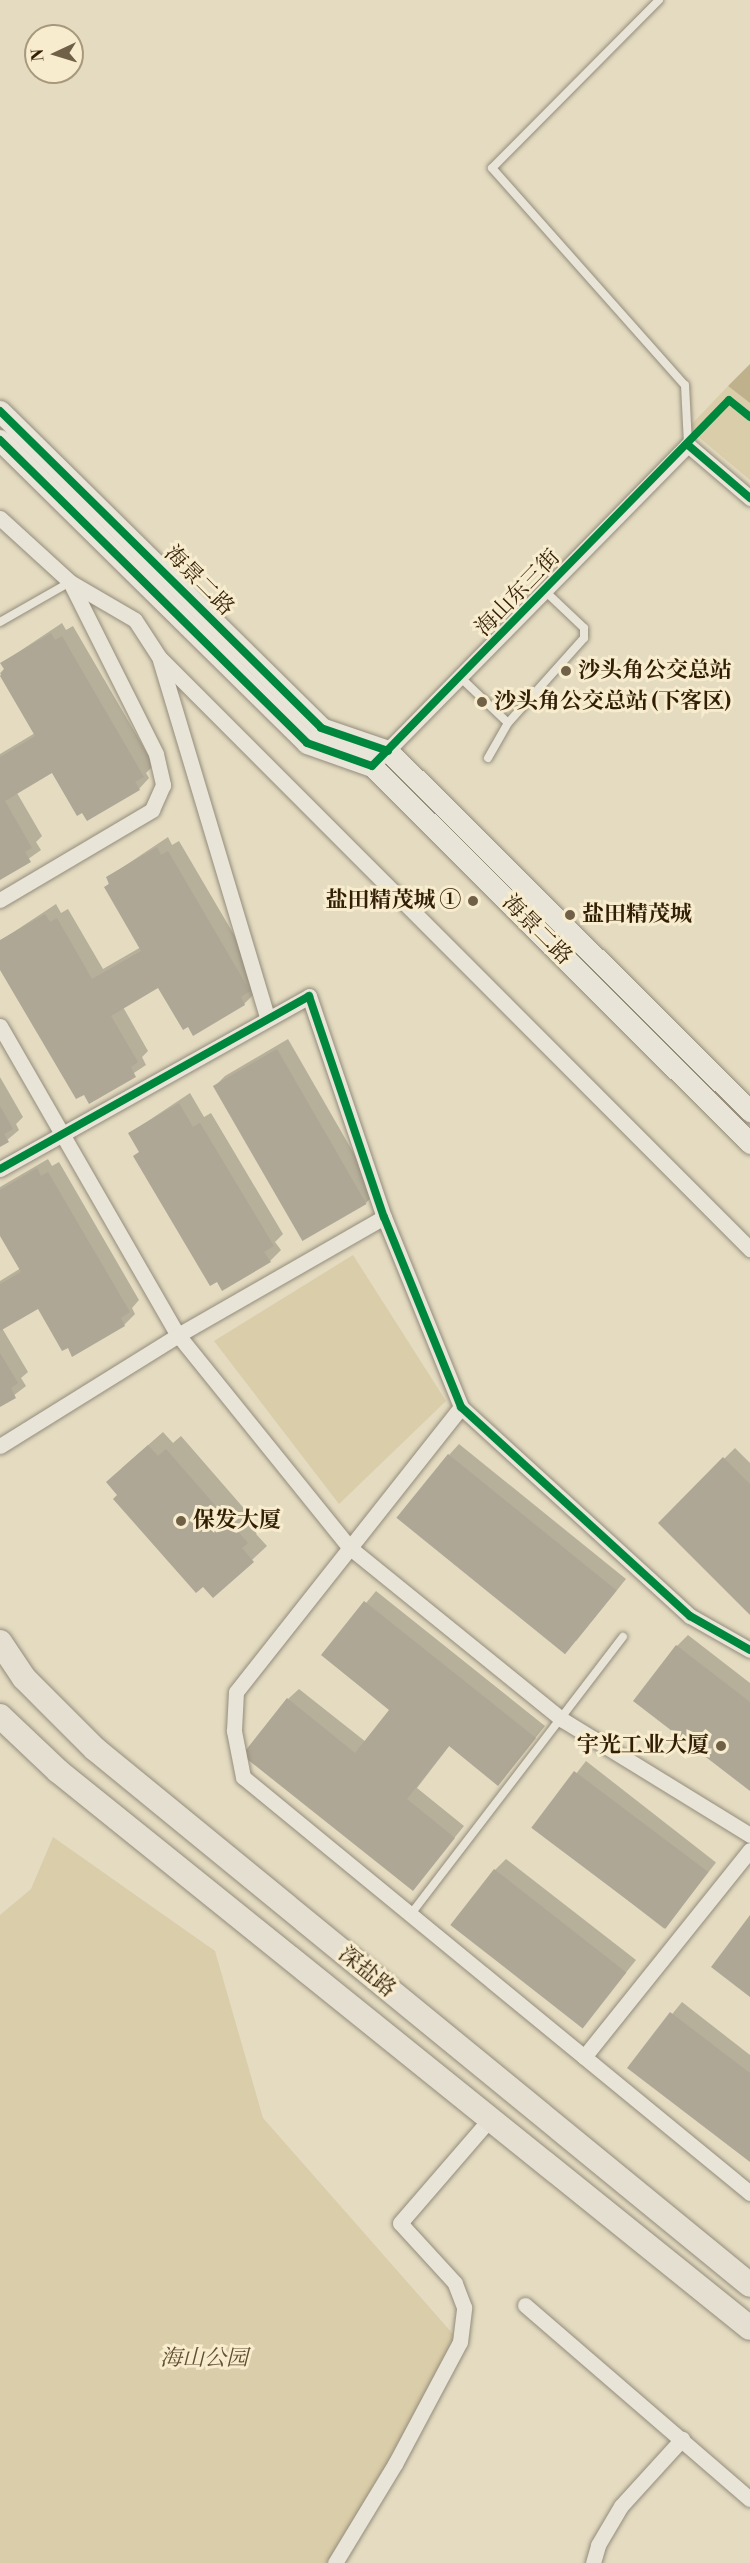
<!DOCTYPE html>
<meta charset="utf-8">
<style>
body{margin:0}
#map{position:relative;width:750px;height:2563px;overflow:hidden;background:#e4dbc1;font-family:"Libre Bodoni","Noto Serif SC",serif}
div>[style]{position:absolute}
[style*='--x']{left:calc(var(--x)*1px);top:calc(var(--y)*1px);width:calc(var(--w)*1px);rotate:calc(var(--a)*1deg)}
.green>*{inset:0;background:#dacda9}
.water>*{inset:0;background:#c0b18d}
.shadow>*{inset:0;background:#0003;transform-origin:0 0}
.building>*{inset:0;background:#afa795;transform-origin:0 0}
.roads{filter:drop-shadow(0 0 2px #948c7a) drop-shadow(0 0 2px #948c7a)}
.lane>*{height:8px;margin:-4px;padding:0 4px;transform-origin:4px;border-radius:4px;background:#e8e4d7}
.street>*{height:15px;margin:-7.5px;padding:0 7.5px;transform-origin:7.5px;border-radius:7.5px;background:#e8e4d7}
.secondary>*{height:21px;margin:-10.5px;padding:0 10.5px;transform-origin:10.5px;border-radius:10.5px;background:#e8e4d7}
.primary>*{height:24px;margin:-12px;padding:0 12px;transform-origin:12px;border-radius:12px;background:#e4dfd0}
.cycleway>*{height:8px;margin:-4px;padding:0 4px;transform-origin:4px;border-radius:4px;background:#00873e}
.dots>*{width:16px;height:16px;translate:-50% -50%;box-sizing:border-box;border:3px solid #f7eccd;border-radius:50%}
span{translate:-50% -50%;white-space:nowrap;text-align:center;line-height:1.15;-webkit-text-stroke:6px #f7eccd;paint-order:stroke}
.street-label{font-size:22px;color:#321d05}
.poi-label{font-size:22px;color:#321d05;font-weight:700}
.left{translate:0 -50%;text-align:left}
.right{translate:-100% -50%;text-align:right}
.park-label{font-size:22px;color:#624e30;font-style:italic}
.north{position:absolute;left:24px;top:24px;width:60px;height:60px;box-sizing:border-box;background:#f7eccd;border:2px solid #a8997d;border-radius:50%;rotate:266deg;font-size:16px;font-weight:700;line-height:24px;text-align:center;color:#321d05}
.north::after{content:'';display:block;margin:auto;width:21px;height:27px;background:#706047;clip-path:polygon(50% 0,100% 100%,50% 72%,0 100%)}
</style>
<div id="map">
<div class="green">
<i style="clip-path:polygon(728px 386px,750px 403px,750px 480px,688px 428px)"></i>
<i style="clip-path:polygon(353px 1255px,446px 1401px,339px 1504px,214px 1341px)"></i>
<i style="clip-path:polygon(53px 1837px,215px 1951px,263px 2118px,460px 2342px,335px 2563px,0 2563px,0 1915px,31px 1889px)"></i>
</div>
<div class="water">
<i style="clip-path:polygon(750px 364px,750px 403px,728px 386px)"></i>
</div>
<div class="shadow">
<i style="clip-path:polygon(62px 623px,66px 630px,73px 626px,154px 765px,146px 773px,149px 778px,139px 789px,53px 771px,17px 793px,42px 836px,36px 842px,41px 850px,0 879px,0 754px,35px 733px,0 673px,5px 668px,2px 663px)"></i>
<i style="clip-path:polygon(168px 837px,172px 845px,179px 841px,260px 979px,255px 993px,244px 1004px,158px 986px,123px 1007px,148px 1051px,142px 1057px,146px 1065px,90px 1102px,0 967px,0 941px,56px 904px,61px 913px,68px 909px,103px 969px,141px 947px,106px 887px,110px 882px,108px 877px)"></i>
<i style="clip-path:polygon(288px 1039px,376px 1192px,366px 1203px,214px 1087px,225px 1076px)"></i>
<i style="clip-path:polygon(0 1077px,23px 1117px,16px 1124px,19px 1130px,0 1146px)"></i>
<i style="clip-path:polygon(190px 1093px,204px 1117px,211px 1113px,283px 1234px,275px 1242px,281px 1250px,270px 1261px,140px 1151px,130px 1133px)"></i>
<i style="clip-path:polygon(48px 1159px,52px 1166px,59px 1162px,139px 1300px,132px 1308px,135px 1314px,124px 1325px,38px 1307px,2px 1328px,28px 1372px,21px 1378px,26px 1386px,0 1406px,0 1281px,21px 1268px,0 1233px,0 1187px)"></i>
<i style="clip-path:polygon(163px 1432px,173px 1443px,181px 1436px,261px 1528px,256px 1534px,267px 1546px,213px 1596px,119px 1494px,122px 1468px)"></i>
<i style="clip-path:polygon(459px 1444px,626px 1579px,576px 1641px,449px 1455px)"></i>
<i style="clip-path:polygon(735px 1448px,750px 1463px,750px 1613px,660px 1523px)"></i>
<i style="clip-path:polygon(376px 1591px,545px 1726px,498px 1784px,450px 1745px,417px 1788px,464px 1826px,413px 1889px,288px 1699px,299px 1689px,366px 1742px,392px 1710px,323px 1655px)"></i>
<i style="clip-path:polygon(688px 1635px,750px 1683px,750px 1789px,677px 1646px)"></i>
<i style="left:586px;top:1761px;width:165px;height:84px;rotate:38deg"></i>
<i style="clip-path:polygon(506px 1859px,636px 1960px,584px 2025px,495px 1870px)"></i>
<i style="clip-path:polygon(682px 2002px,750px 2055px,750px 2160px,629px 2067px)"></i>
</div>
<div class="building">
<i style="clip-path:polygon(51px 633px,55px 640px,62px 636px,144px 777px,135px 782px,140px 790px,87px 821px,82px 813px,77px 816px,52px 773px,5px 801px,32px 848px,25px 852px,31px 862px,0 880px,0 757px,35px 736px,0 676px,4px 669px,0 663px)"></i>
<i style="clip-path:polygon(157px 847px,161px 855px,168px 851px,250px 991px,241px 997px,245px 1005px,193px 1036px,188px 1027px,183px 1030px,158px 988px,111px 1016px,138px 1062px,131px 1067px,136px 1077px,89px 1104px,84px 1095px,76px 1099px,0 970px,0 940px,45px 914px,50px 922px,57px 918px,92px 979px,141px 951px,104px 887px,109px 884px,106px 877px)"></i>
<i style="left:277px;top:1049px;width:179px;height:74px;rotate:60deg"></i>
<i style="clip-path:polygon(179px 1103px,193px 1127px,200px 1123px,274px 1246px,264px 1252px,271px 1262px,222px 1291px,217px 1282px,210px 1286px,133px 1156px,139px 1152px,128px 1133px)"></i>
<i style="clip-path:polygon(0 1106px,13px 1129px,4px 1134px,9px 1142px,0 1147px)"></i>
<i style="clip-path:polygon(37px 1168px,41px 1176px,48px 1172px,130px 1312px,121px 1318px,125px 1326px,72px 1357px,68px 1348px,62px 1351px,38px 1309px,0 1331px,0 1284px,21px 1272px,0 1236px,0 1190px)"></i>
<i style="clip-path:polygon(0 1353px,18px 1383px,11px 1388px,16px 1398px,0 1407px)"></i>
<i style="clip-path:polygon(148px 1445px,158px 1456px,166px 1449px,248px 1543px,242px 1548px,254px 1562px,213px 1598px,203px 1587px,196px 1593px,113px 1499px,117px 1495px,106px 1482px)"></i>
<i style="left:448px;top:1454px;width:217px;height:82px;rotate:39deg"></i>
<i style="clip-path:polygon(723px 1457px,750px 1484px,750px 1615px,658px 1523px)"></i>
<i style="clip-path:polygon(364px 1601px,536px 1738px,498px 1786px,449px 1746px,407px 1799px,455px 1838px,413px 1891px,242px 1755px,287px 1698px,355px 1753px,389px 1710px,321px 1655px)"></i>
<i style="clip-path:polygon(676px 1645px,750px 1702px,750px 1791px,633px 1701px)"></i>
<i style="left:574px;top:1771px;width:168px;height:71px;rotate:37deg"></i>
<i style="left:494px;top:1869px;width:168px;height:71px;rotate:38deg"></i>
<i style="clip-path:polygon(750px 1915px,750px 1997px,711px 1967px)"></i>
<i style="clip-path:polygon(670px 2012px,750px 2073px,750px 2162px,627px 2068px)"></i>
</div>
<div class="roads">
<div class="lane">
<i style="--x:659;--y:0;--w:237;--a:134.8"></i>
<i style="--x:492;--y:168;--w:290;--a:48.4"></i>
<i style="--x:685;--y:385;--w:60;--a:87.1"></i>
<i style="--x:0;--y:622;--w:81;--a:-29.7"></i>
<i style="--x:460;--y:677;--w:66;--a:43.8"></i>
<i style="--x:508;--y:723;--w:114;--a:-48.2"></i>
<i style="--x:584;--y:638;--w:10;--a:-90"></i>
<i style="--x:584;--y:628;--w:54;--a:-136.5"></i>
<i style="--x:488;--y:758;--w:40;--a:-60.3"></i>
<i style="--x:411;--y:1914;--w:349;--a:-52.6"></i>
</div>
<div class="street">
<i style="--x:0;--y:518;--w:95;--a:42.4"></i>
<i style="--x:70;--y:582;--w:192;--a:63.4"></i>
<i style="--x:156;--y:754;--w:32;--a:77"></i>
<i style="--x:163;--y:785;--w:27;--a:114"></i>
<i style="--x:152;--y:810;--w:177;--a:149.4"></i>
<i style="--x:70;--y:582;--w:75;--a:30.3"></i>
<i style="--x:135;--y:620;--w:44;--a:57"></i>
<i style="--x:159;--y:657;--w:837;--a:45.05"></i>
<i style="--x:160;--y:660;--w:373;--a:73.3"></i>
<i style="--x:381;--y:757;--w:438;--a:-45.5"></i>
<i style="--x:688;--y:445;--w:82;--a:40.5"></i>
<i style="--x:0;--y:1026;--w:357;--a:60.1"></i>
<i style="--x:178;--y:1335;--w:272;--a:51.1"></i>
<i style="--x:349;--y:1547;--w:275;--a:39"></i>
<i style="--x:563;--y:1720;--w:220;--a:31.6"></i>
<i style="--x:0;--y:1169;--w:354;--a:-29.2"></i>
<i style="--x:309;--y:996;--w:233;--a:71.3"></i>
<i style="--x:384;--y:1217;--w:205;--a:67.9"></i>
<i style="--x:461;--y:1407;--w:310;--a:42.4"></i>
<i style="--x:690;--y:1616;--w:69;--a:29.5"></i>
<i style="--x:461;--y:1407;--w:363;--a:128.3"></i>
<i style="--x:236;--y:1692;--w:39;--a:93"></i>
<i style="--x:234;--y:1731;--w:47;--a:78.9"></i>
<i style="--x:243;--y:1777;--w:656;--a:39.37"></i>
<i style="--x:0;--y:1446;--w:210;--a:-31.9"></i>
<i style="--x:178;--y:1335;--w:237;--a:-29.8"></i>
<i style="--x:584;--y:2057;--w:265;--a:-51.3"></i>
<i style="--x:525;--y:2305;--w:297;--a:40.8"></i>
<i style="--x:335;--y:2563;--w:116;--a:-58.8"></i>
<i style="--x:395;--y:2464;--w:138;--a:-62"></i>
<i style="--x:460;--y:2342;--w:35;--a:-83"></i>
<i style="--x:464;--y:2307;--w:26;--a:-111"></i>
<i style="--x:455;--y:2283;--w:81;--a:-132.5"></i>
<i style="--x:400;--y:2223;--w:136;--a:-49.2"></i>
<i style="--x:593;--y:2563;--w:19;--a:-74"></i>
<i style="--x:598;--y:2545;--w:45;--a:-59.5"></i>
<i style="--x:621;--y:2506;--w:91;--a:-47.7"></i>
</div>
<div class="secondary">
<i style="--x:0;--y:411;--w:451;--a:44.6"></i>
<i style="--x:321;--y:728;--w:71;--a:18.9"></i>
<i style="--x:388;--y:751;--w:511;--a:44.84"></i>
<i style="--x:0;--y:440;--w:431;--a:44.6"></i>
<i style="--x:307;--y:743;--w:69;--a:19.5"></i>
<i style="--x:372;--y:766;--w:534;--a:44.92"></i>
</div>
<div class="primary">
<i style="--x:0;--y:1642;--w:43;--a:56.3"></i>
<i style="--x:24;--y:1678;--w:100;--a:45"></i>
<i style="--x:95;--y:1749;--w:846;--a:39.29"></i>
<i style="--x:0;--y:1716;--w:80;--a:43.5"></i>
<i style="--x:58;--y:1771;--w:888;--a:38.83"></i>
</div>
</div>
<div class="cycleway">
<i style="--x:0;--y:411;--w:451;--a:44.6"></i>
<i style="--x:321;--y:728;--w:71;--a:18.9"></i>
<i style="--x:0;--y:440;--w:431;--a:44.6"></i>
<i style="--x:307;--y:743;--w:69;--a:19.5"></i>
<i style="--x:372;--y:766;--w:511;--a:-45.71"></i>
<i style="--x:729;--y:400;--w:27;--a:39"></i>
<i style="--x:688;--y:445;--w:82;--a:40.5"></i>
<i style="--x:0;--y:1169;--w:354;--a:-29.2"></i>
<i style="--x:309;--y:996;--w:233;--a:71.3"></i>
<i style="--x:384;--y:1217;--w:205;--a:67.9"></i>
<i style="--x:461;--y:1407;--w:310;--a:42.4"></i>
<i style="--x:690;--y:1616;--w:69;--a:29.5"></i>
</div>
<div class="dots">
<i style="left:566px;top:671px;background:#706047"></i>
<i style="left:482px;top:702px;background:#706047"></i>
<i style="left:473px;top:901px;background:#706047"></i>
<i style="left:570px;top:915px;background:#706047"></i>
<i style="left:181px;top:1521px;background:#706047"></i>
<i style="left:721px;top:1746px;background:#706047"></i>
</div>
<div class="street-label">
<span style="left:199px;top:581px;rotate:45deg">海景二路</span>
<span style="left:518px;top:593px;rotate:-46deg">海山东三街</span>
<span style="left:537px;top:930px;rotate:45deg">海景二路</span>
<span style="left:367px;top:1972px;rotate:39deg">深盐路</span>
</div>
<div class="poi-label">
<span class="left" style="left:578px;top:671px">沙头角公交总站</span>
<span class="left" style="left:494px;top:702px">沙头角公交总站 (下客区)</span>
<span class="right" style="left:461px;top:901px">盐田精茂城 ①</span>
<span class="left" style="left:582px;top:915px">盐田精茂城</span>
<span class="left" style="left:193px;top:1521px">保发大厦</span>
<span class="right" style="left:709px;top:1746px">宇光工业大厦</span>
</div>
<div class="park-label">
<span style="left:204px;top:2359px">海山公园</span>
</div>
<div class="north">N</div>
</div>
